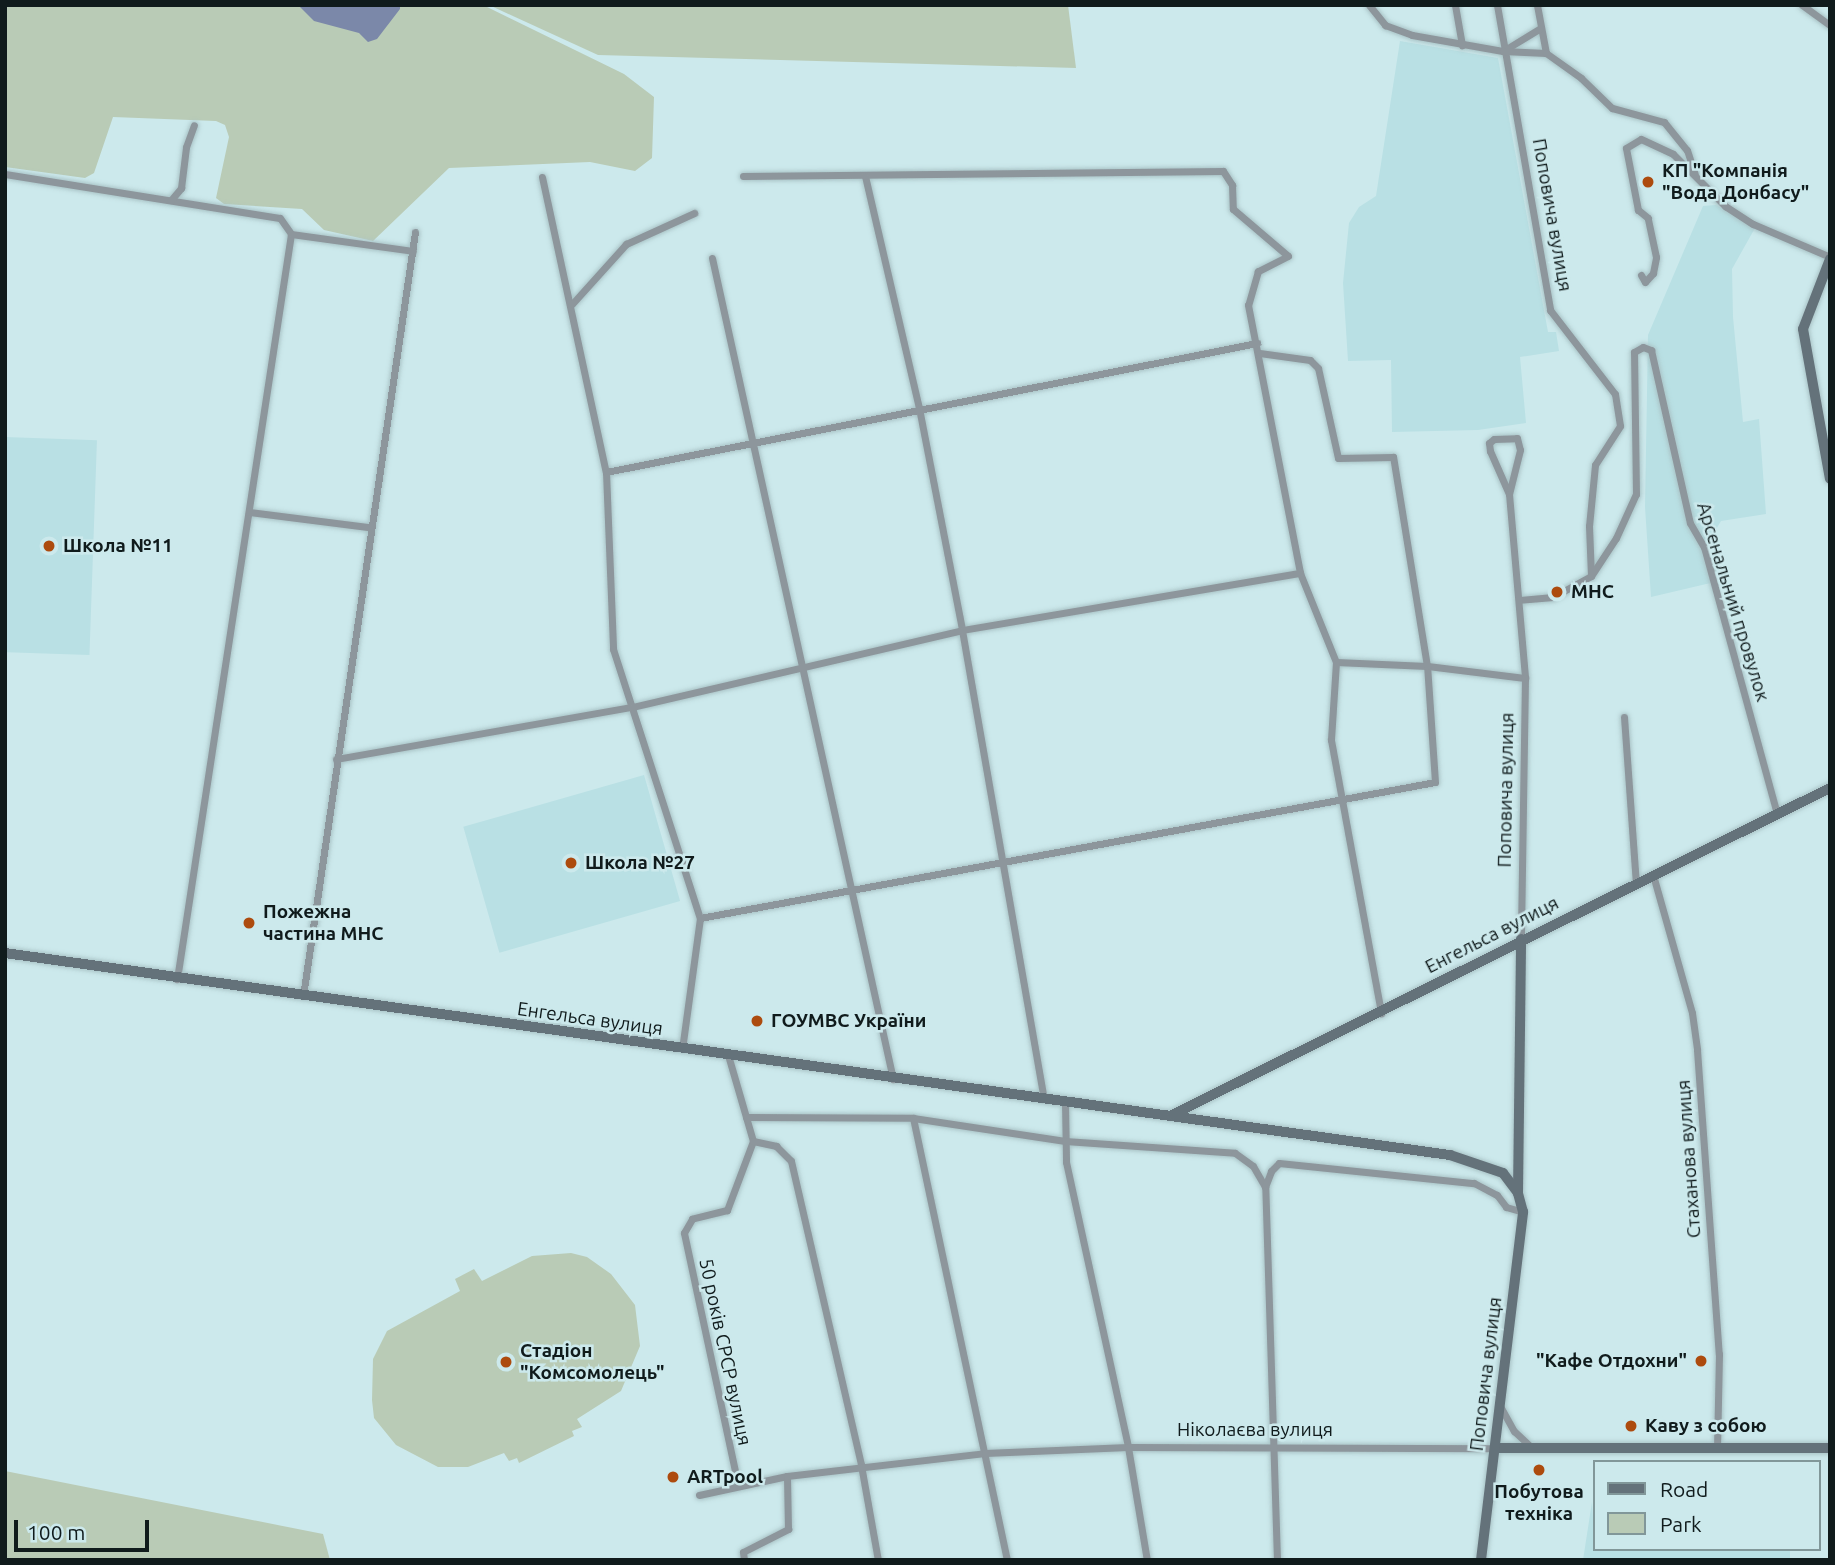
<!DOCTYPE html>
<meta charset="utf-8">
<style>
body{margin:0}
#map{position:relative;width:1835px;height:1565px;overflow:hidden;background:#cce9ec;font-family:Ubuntu,sans-serif}
div>[style]{position:absolute}
[style*='--x']{left:calc(var(--x)*1px);top:calc(var(--y)*1px);width:calc(var(--w)*1px);rotate:calc(var(--a)*1deg)}
.built>*{inset:0;background:#b9e0e4;transform-origin:0 0}
.green>*{inset:0;background:#b9cbb6}
.water>*{inset:0;background:#7b88a9}
.roads{filter:drop-shadow(0 0 2px #aac4c7) drop-shadow(0 0 2px #aac4c7)}
.street>*{height:7px;margin:-3.5px;padding:0 3.5px;transform-origin:3.5px;border-radius:3.5px;background:#8d969c}
.secondary>*{height:10px;margin:-5px;padding:0 5px;transform-origin:5px;border-radius:5px;background:#64727a}
.dots>*{width:19px;height:19px;translate:-50% -50%;box-sizing:border-box;border:4px solid #cce9ec;border-radius:50%}
span{translate:-50% -50%;white-space:nowrap;text-align:center;line-height:1.15;-webkit-text-stroke:5px #cce9ec;paint-order:stroke}
.poi-label{font-size:19px;color:#101b1c;font-weight:700}
.left{translate:0 -50%;text-align:left}
.right{translate:-100% -50%;text-align:right}
.street-label{font-size:19px;color:#101b1c}
.frame{position:absolute;inset:0;border:7px solid #101b1c;pointer-events:none}
.legend{position:absolute;left:1593px;top:1460px;width:228px;height:91px;box-sizing:border-box;background:#cce9ec;border:2px solid #819799;margin:0;padding:9px 12px;list-style:none;font-size:21px;color:#101b1c}
.legend li{display:flex;align-items:center;gap:14px;height:35px}
.legend b{width:35px;border:2px solid #819799}
.scale{position:absolute;left:14px;top:1520px;width:135px;height:32px;box-sizing:border-box;border:4px solid #101b1c;border-top:0;padding-left:9px;font-size:21px;line-height:24px;white-space:nowrap;color:#101b1c;-webkit-text-stroke:5px #cce9ec;paint-order:stroke}
</style>
<div id="map">
<div class="built">
<i style="clip-path:polygon(1400px 41px,1498px 58px,1548px 332px,1556px 332px,1559px 351px,1520px 357px,1526px 423px,1478px 430px,1392px 432px,1391px 360px,1348px 361px,1343px 283px,1349px 223px,1359px 207px,1376px 196px)"></i>
<i style="clip-path:polygon(1716px 205px,1755px 228px,1732px 269px,1733px 317px,1743px 422px,1759px 419px,1766px 514px,1721px 521px,1712px 536px,1719px 581px,1651px 597px,1645px 507px,1648px 335px,1703px 206px)"></i>
<i style="left:5px;top:437px;width:92px;height:215px;rotate:2deg"></i>
<i style="left:644px;top:775px;width:131px;height:188px;rotate:74deg"></i>
<i style="clip-path:polygon(1592px 1502px,1595px 1549px,1790px 1549px,1790px 1560px,1583px 1560px)"></i>
</div>
<div class="green">
<i style="clip-path:polygon(5px 5px,483px 5px,624px 74px,654px 97px,652px 158px,635px 171px,590px 162px,449px 168px,373px 241px,324px 230px,302px 209px,224px 204px,216px 198px,229px 137px,225px 125px,216px 121px,113px 117px,94px 173px,85px 178px,5px 167px)"></i>
<i style="clip-path:polygon(489px 5px,1068px 5px,1076px 68px,598px 55px)"></i>
<i style="clip-path:polygon(571px 1253px,587px 1257px,611px 1274px,635px 1305px,640px 1346px,621px 1391px,577px 1419px,582px 1427px,572px 1431px,574px 1436px,519px 1463px,517px 1458px,509px 1461px,504px 1453px,468px 1467px,438px 1467px,396px 1445px,374px 1418px,372px 1400px,373px 1359px,387px 1331px,460px 1291px,455px 1279px,474px 1269px,482px 1281px,532px 1256px)"></i>
<i style="clip-path:polygon(5px 1471px,323px 1534px,330px 1560px,5px 1560px)"></i>
</div>
<div class="water">
<i style="clip-path:polygon(298px 5px,400px 5px,400px 9px,377px 39px,368px 42px,359px 33px,314px 21px)"></i>
</div>
<div class="roads">
<div class="street">
<i style="--x:1369;--y:5;--w:26;--a:51"></i>
<i style="--x:1385;--y:25;--w:29;--a:20"></i>
<i style="--x:1412;--y:35;--w:92;--a:10"></i>
<i style="--x:1455;--y:5;--w:41;--a:80.1"></i>
<i style="--x:1497;--y:5;--w:310;--a:80.1"></i>
<i style="--x:1550;--y:310;--w:106;--a:52.3"></i>
<i style="--x:1615;--y:394;--w:32;--a:81"></i>
<i style="--x:1620;--y:426;--w:46;--a:122.7"></i>
<i style="--x:1595;--y:465;--w:61;--a:95.6"></i>
<i style="--x:1589;--y:526;--w:50;--a:87.7"></i>
<i style="--x:1591;--y:576;--w:43;--a:151.1"></i>
<i style="--x:1553;--y:597;--w:33;--a:175"></i>
<i style="--x:1537;--y:5;--w:49;--a:79.4"></i>
<i style="--x:1802;--y:5;--w:34;--a:36"></i>
<i style="--x:1539;--y:29;--w:42;--a:148.6"></i>
<i style="--x:1503;--y:51;--w:43;--a:2.7"></i>
<i style="--x:1546;--y:53;--w:43;--a:35.5"></i>
<i style="--x:1581;--y:78;--w:43;--a:44.1"></i>
<i style="--x:1612;--y:108;--w:54;--a:15.1"></i>
<i style="--x:1664;--y:122;--w:36;--a:51"></i>
<i style="--x:1687;--y:150;--w:25;--a:72"></i>
<i style="--x:5;--y:174;--w:278;--a:9.1"></i>
<i style="--x:280;--y:218;--w:19;--a:55"></i>
<i style="--x:291;--y:234;--w:754;--a:98.7"></i>
<i style="--x:743;--y:176;--w:480;--a:-0.6"></i>
<i style="--x:1223;--y:171;--w:17;--a:57"></i>
<i style="--x:1232;--y:185;--w:24;--a:88"></i>
<i style="--x:1233;--y:209;--w:72;--a:40.5"></i>
<i style="--x:1288;--y:256;--w:34;--a:153"></i>
<i style="--x:1258;--y:271;--w:35;--a:106"></i>
<i style="--x:1248;--y:305;--w:273;--a:79"></i>
<i style="--x:1300;--y:573;--w:96;--a:68"></i>
<i style="--x:1336;--y:662;--w:91;--a:2.5"></i>
<i style="--x:1427;--y:666;--w:99;--a:7"></i>
<i style="--x:865;--y:176;--w:238;--a:76.9"></i>
<i style="--x:919;--y:408;--w:226;--a:79"></i>
<i style="--x:962;--y:630;--w:476;--a:80.1"></i>
<i style="--x:542;--y:177;--w:302;--a:77.8"></i>
<i style="--x:606;--y:472;--w:177;--a:87.7"></i>
<i style="--x:613;--y:649;--w:283;--a:72.1"></i>
<i style="--x:700;--y:918;--w:132;--a:97.8"></i>
<i style="--x:171;--y:200;--w:16;--a:-50"></i>
<i style="--x:181;--y:188;--w:41;--a:-83"></i>
<i style="--x:186;--y:147;--w:23;--a:-70"></i>
<i style="--x:291;--y:234;--w:123;--a:7.9"></i>
<i style="--x:712;--y:258;--w:841;--a:77.57"></i>
<i style="--x:1641;--y:275;--w:8;--a:60"></i>
<i style="--x:1645;--y:282;--w:12;--a:-48"></i>
<i style="--x:1653;--y:273;--w:16;--a:-79"></i>
<i style="--x:1656;--y:257;--w:40;--a:-102"></i>
<i style="--x:1648;--y:218;--w:13;--a:-141"></i>
<i style="--x:1638;--y:210;--w:63;--a:-101"></i>
<i style="--x:1626;--y:148;--w:17;--a:-31"></i>
<i style="--x:1641;--y:139;--w:35;--a:25"></i>
<i style="--x:1673;--y:154;--w:74;--a:45"></i>
<i style="--x:1725;--y:206;--w:33;--a:33"></i>
<i style="--x:1753;--y:224;--w:84;--a:23.2"></i>
<i style="--x:572;--y:304;--w:81;--a:-48"></i>
<i style="--x:626;--y:244;--w:75;--a:-24.5"></i>
<i style="--x:606;--y:472;--w:664;--a:-11.21"></i>
<i style="--x:1509;--y:494;--w:47;--a:-113.8"></i>
<i style="--x:1490;--y:451;--w:8;--a:-97"></i>
<i style="--x:1489;--y:443;--w:6;--a:-39"></i>
<i style="--x:1494;--y:439;--w:23;--a:-2"></i>
<i style="--x:1517;--y:438;--w:12;--a:76"></i>
<i style="--x:1520;--y:450;--w:45;--a:104"></i>
<i style="--x:1509;--y:494;--w:185;--a:85"></i>
<i style="--x:1525;--y:678;--w:261;--a:90.9"></i>
<i style="--x:249;--y:512;--w:120;--a:7.2"></i>
<i style="--x:1591;--y:576;--w:45;--a:-56.7"></i>
<i style="--x:1616;--y:538;--w:48;--a:-65.6"></i>
<i style="--x:1636;--y:494;--w:142;--a:-90.8"></i>
<i style="--x:1634;--y:352;--w:10;--a:-29"></i>
<i style="--x:1643;--y:347;--w:9;--a:21"></i>
<i style="--x:1651;--y:350;--w:177;--a:77.3"></i>
<i style="--x:1690;--y:523;--w:28;--a:60"></i>
<i style="--x:1704;--y:547;--w:277;--a:74.7"></i>
<i style="--x:1336;--y:662;--w:78;--a:93.7"></i>
<i style="--x:1331;--y:740;--w:278;--a:79.6"></i>
<i style="--x:1624;--y:717;--w:166;--a:85.9"></i>
<i style="--x:336;--y:759;--w:301;--a:-10"></i>
<i style="--x:632;--y:707;--w:339;--a:-13.1"></i>
<i style="--x:962;--y:630;--w:343;--a:-9.6"></i>
<i style="--x:1653;--y:875;--w:143;--a:74.2"></i>
<i style="--x:1692;--y:1013;--w:37;--a:82"></i>
<i style="--x:1697;--y:1050;--w:305;--a:85.9"></i>
<i style="--x:1719;--y:1354;--w:92;--a:91.2"></i>
<i style="--x:700;--y:918;--w:747;--a:-10.48"></i>
<i style="--x:1435;--y:782;--w:116;--a:-93.9"></i>
<i style="--x:1427;--y:666;--w:212;--a:-99.2"></i>
<i style="--x:1393;--y:457;--w:55;--a:179"></i>
<i style="--x:1338;--y:458;--w:92;--a:-102.5"></i>
<i style="--x:1318;--y:368;--w:11;--a:-135"></i>
<i style="--x:1310;--y:360;--w:51;--a:-172.2"></i>
<i style="--x:303;--y:996;--w:772;--a:-81.66"></i>
<i style="--x:728;--y:1055;--w:90;--a:73.8"></i>
<i style="--x:753;--y:1141;--w:74;--a:110.6"></i>
<i style="--x:727;--y:1210;--w:36;--a:166"></i>
<i style="--x:692;--y:1219;--w:16;--a:120"></i>
<i style="--x:684;--y:1233;--w:258;--a:77.9"></i>
<i style="--x:1065;--y:1102;--w:60;--a:89"></i>
<i style="--x:1066;--y:1162;--w:292;--a:77.7"></i>
<i style="--x:1128;--y:1447;--w:115;--a:80.5"></i>
<i style="--x:746;--y:1117;--w:167;--a:0.3"></i>
<i style="--x:913;--y:1118;--w:154;--a:8.6"></i>
<i style="--x:1065;--y:1141;--w:170;--a:4"></i>
<i style="--x:1235;--y:1153;--w:22;--a:36"></i>
<i style="--x:1253;--y:1166;--w:24;--a:60"></i>
<i style="--x:913;--y:1118;--w:452;--a:78"></i>
<i style="--x:753;--y:1141;--w:24;--a:12"></i>
<i style="--x:776;--y:1146;--w:21;--a:45"></i>
<i style="--x:791;--y:1161;--w:312;--a:77"></i>
<i style="--x:861;--y:1465;--w:97;--a:79.9"></i>
<i style="--x:1500;--y:1406;--w:29;--a:61"></i>
<i style="--x:1514;--y:1431;--w:23;--a:43"></i>
<i style="--x:699;--y:1495;--w:90;--a:-12.2"></i>
<i style="--x:744;--y:1560;--w:8;--a:-97"></i>
<i style="--x:743;--y:1552;--w:51;--a:-27.1"></i>
<i style="--x:788;--y:1529;--w:53;--a:-91.1"></i>
<i style="--x:787;--y:1476;--w:199;--a:-6.6"></i>
<i style="--x:985;--y:1453;--w:143;--a:-2.4"></i>
<i style="--x:1128;--y:1447;--w:367;--a:0.2"></i>
<i style="--x:1277;--y:1560;--w:373;--a:-91.8"></i>
<i style="--x:1265;--y:1187;--w:17;--a:-69"></i>
<i style="--x:1271;--y:1171;--w:11;--a:-45"></i>
<i style="--x:1279;--y:1163;--w:196;--a:5.9"></i>
<i style="--x:1474;--y:1183;--w:26;--a:28"></i>
<i style="--x:1497;--y:1195;--w:15;--a:53"></i>
<i style="--x:1506;--y:1207;--w:18;--a:16"></i>
</div>
<div class="secondary">
<i style="--x:1830;--y:259;--w:75;--a:111.1"></i>
<i style="--x:1803;--y:329;--w:152;--a:79.8"></i>
<i style="--x:5;--y:953;--w:1459;--a:7.96"></i>
<i style="--x:1450;--y:1155;--w:56;--a:18.8"></i>
<i style="--x:1503;--y:1173;--w:25;--a:53"></i>
<i style="--x:1172;--y:1115;--w:735;--a:-26.43"></i>
<i style="--x:1495;--y:1448;--w:335;--a:0"></i>
<i style="--x:1481;--y:1560;--w:351;--a:-83.1"></i>
<i style="--x:1523;--y:1212;--w:20;--a:-105"></i>
<i style="--x:1518;--y:1193;--w:254;--a:-89.3"></i>
</div>
</div>
<div class="dots">
<i style="left:1648px;top:182px;background:#ad4b0e"></i>
<i style="left:49px;top:546px;background:#ad4b0e"></i>
<i style="left:1557px;top:592px;background:#ad4b0e"></i>
<i style="left:571px;top:863px;background:#ad4b0e"></i>
<i style="left:249px;top:923px;background:#ad4b0e"></i>
<i style="left:757px;top:1021px;background:#ad4b0e"></i>
<i style="left:1701px;top:1361px;background:#ad4b0e"></i>
<i style="left:506px;top:1362px;background:#ad4b0e"></i>
<i style="left:1631px;top:1426px;background:#ad4b0e"></i>
<i style="left:1539px;top:1470px;background:#ad4b0e"></i>
<i style="left:673px;top:1477px;background:#ad4b0e"></i>
</div>
<div class="poi-label">
<span class="left" style="left:1662px;top:182px">КП "Компанія<br>"Вода Донбасу"</span>
<span class="left" style="left:63px;top:546px">Школа №11</span>
<span class="left" style="left:1571px;top:592px">МНС</span>
<span class="left" style="left:585px;top:863px">Школа №27</span>
<span class="left" style="left:263px;top:923px">Пожежна<br>частина МНС</span>
<span class="left" style="left:771px;top:1021px">ГОУМВС України</span>
<span class="left" style="left:520px;top:1362px">Стадіон<br>"Комсомолець"</span>
<span class="right" style="left:1687px;top:1361px">"Кафе Отдохни"</span>
<span class="left" style="left:1645px;top:1426px">Каву з собою</span>
<span class="left" style="left:687px;top:1477px">ARTpool</span>
<span style="left:1539px;top:1503px">Побутова<br>техніка</span>
</div>
<div class="street-label">
<span style="left:1552px;top:215px;rotate:80deg">Поповича вулиця</span>
<span style="left:1733px;top:602px;rotate:73deg">Арсенальний провулок</span>
<span style="left:1506px;top:790px;rotate:-89deg">Поповича вулиця</span>
<span style="left:1492px;top:935px;rotate:-27deg">Енгельса вулиця</span>
<span style="left:590px;top:1019px;rotate:8deg">Енгельса вулиця</span>
<span style="left:1689px;top:1159px;rotate:-94deg">Стаханова вулиця</span>
<span style="left:725px;top:1352px;rotate:78deg">50 років СРСР вулиця</span>
<span style="left:1486px;top:1374px;rotate:-83deg">Поповича вулиця</span>
<span style="left:1255px;top:1430px">Ніколаєва вулиця</span>
</div>
<div class="frame"></div>
<ul class="legend">
<li><b style="height:9px;background:#64727a"></b>Road</li>
<li><b style="height:19px;background:#b9cbb6"></b>Park</li>
</ul>
<div class="scale">100 m</div>
</div>
